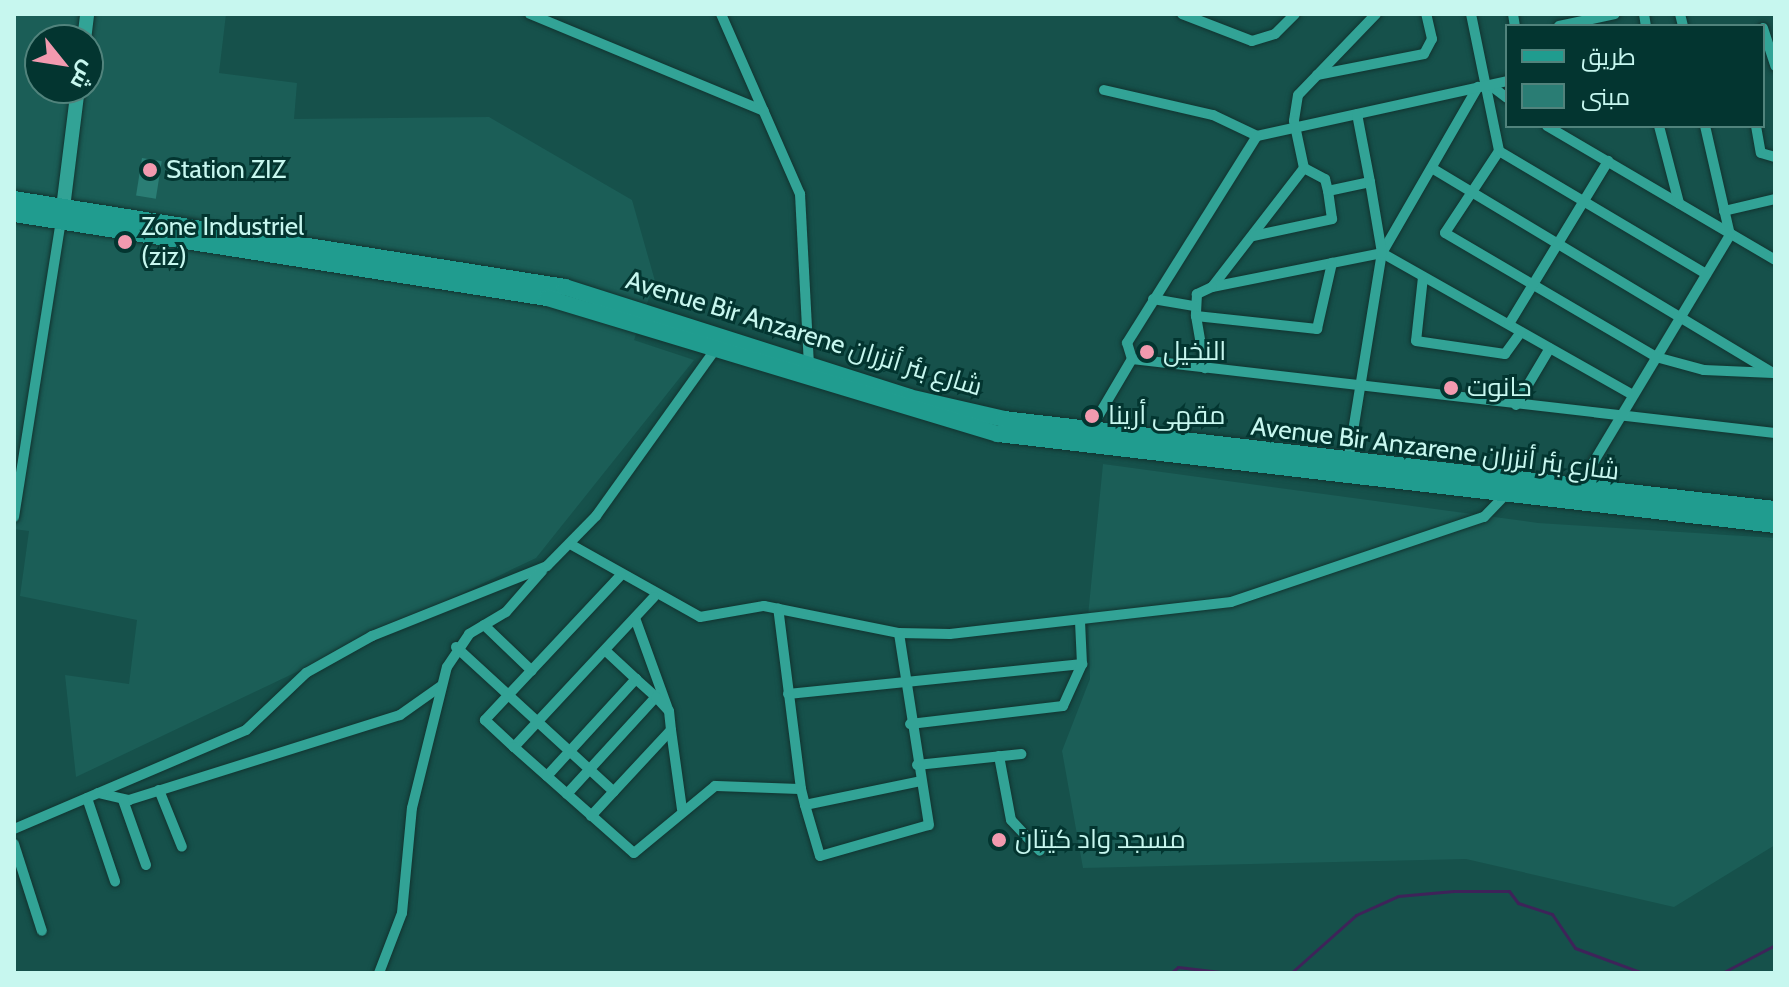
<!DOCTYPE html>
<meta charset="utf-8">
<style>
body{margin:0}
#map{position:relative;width:1789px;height:987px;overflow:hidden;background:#16514b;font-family:Cabin,Cairo,sans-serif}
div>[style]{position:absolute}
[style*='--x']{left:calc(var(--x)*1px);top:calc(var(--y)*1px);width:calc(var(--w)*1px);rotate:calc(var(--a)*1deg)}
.built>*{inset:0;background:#1b5e57}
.stream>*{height:3px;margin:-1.5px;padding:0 1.5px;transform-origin:1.5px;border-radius:1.5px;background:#3e2359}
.building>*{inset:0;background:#2a7d74;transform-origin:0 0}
.roads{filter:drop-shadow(0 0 2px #11332f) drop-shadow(0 0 2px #11332f)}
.street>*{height:10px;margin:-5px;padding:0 5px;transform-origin:5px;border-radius:5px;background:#32a396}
.secondary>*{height:14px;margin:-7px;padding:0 7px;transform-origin:7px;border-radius:7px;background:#32a396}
.primary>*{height:16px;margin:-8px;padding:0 8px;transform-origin:8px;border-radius:8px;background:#209c8f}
.dots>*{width:22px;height:22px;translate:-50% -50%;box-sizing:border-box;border:4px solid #033530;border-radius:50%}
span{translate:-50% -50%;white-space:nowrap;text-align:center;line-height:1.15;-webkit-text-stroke:6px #033530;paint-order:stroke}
.poi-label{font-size:26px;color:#c7f7ef}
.left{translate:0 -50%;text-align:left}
.street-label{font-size:26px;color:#c7f7ef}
.frame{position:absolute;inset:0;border:16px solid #c7f7ef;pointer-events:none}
.legend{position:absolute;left:1505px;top:24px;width:260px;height:104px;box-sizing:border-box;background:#033530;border:2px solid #51837c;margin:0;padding:10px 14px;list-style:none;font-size:24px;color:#c7f7ef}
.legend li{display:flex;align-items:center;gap:16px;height:40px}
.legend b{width:40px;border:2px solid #51837c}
.north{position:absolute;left:24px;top:24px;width:80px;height:80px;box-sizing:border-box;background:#033530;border:2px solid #51837c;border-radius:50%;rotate:120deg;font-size:22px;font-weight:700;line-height:32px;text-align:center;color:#c7f7ef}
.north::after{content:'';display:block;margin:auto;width:28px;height:36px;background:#f29aaf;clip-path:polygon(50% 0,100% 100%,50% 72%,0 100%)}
</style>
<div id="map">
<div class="built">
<i style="clip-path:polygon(evenodd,14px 14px,226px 14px,219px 73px,297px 83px,294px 119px,489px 117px,632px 200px,655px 281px,634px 340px,694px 360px,536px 558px,76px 777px,65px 675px,129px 684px,137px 620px,20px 596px,29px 531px,14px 529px,14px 14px,40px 40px,88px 40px,88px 88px,40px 88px,40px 40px)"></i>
<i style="clip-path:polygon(1103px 464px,1538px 523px,1775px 538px,1775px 845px,1674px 907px,1466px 859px,1083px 868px,1062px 751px,1090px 679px,1088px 616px)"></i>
</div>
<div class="stream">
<i style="--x:1171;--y:973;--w:9;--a:-41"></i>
<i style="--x:1178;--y:967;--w:51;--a:6.7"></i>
<i style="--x:1291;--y:973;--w:87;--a:-41.7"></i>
<i style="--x:1356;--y:915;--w:46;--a:-24.3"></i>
<i style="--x:1398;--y:896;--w:56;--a:-5.1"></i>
<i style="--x:1454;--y:891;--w:55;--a:0"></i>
<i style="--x:1509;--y:891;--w:15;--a:53"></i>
<i style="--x:1518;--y:903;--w:36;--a:18"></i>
<i style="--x:1552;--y:914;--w:41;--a:55.9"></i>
<i style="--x:1575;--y:948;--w:72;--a:20.2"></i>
<i style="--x:1722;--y:973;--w:60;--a:-27.8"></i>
</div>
<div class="building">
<i style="left:142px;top:158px;width:20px;height:38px;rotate:9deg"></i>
</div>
<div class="roads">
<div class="street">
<i style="--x:530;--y:14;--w:253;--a:22.5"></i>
<i style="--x:721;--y:14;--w:197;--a:66.3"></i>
<i style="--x:800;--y:194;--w:171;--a:87"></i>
<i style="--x:1182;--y:14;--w:75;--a:21.1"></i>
<i style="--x:1252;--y:41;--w:24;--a:-17"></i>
<i style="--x:1275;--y:34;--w:28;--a:-45"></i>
<i style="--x:1376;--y:14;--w:112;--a:133.9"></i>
<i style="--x:1298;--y:95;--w:26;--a:99"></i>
<i style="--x:1294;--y:121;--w:48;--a:78"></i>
<i style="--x:1304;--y:168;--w:150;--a:127.7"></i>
<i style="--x:1212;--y:287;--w:173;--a:-11.3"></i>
<i style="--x:1382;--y:253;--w:192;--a:-60"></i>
<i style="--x:1471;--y:14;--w:140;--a:78.4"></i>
<i style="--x:1499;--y:151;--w:98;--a:123.4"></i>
<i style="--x:1445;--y:233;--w:245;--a:30.4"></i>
<i style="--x:1656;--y:357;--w:50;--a:15.2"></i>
<i style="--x:1704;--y:370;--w:69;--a:2.5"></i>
<i style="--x:1513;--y:14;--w:12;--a:81"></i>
<i style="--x:1644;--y:14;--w:12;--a:81"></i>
<i style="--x:1680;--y:14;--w:12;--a:76"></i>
<i style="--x:1559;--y:26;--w:57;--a:-12.1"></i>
<i style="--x:1763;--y:28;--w:40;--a:72"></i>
<i style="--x:1317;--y:75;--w:109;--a:-11.1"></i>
<i style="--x:1424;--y:54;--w:17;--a:-62"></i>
<i style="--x:1432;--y:39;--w:26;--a:-103"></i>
<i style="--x:1490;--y:85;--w:21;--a:37"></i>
<i style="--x:1104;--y:90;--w:112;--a:12.9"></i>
<i style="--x:1213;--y:115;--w:49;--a:25.5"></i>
<i style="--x:1257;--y:136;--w:256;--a:-12.4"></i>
<i style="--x:1547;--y:126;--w:264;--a:30.4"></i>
<i style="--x:1659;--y:126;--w:80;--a:75.4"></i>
<i style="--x:1756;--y:126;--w:27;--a:80"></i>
<i style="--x:1761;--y:153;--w:15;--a:16"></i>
<i style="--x:1499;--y:151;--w:241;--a:30.7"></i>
<i style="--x:1304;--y:168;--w:24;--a:28"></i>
<i style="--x:1325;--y:179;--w:12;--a:76"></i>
<i style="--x:1435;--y:170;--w:391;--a:31"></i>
<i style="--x:1724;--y:211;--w:52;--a:-13.2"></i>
<i style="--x:1253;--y:236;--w:81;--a:-12.1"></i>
<i style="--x:1332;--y:219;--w:28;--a:-98"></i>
<i style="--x:1328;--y:191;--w:43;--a:-12.1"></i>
<i style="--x:1370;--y:182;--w:69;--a:-100.8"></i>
<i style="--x:1382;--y:253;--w:288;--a:29.5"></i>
<i style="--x:1423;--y:277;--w:64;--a:96.2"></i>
<i style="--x:1416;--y:341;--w:90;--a:8.3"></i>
<i style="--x:1505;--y:354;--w:27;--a:-54"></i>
<i style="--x:1212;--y:287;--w:17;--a:155"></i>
<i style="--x:1197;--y:294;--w:22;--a:93"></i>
<i style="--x:1196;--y:316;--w:122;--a:6.1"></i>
<i style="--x:1317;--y:329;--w:68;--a:-77.2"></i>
<i style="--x:1153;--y:299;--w:42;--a:9.7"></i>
<i style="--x:1196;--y:316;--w:53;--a:80.2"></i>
<i style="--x:1509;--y:324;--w:191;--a:-58.7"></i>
<i style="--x:1132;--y:359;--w:17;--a:-107"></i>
<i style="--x:1127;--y:343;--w:244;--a:-57.9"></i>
<i style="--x:1516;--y:405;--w:66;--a:-59.2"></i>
<i style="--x:1090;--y:430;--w:82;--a:-59.4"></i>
<i style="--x:1132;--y:359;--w:647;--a:6.57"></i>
<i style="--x:1348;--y:462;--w:212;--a:-80.8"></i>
<i style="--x:1382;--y:253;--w:72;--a:-99.6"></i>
<i style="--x:1578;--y:488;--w:295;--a:-59"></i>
<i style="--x:1730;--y:235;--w:112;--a:-102.9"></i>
<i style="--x:14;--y:517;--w:300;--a:-81"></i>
<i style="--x:570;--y:544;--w:149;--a:29.3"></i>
<i style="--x:700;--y:617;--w:65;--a:-9.8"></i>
<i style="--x:764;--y:606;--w:138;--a:11.3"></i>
<i style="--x:899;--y:633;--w:51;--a:1.1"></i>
<i style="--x:950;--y:634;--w:283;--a:-6.5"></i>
<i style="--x:1231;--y:602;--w:267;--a:-18.6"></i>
<i style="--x:1484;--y:517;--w:28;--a:-46"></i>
<i style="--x:621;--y:575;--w:199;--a:133.2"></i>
<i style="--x:485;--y:720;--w:40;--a:43"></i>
<i style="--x:514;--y:747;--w:205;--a:-47"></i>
<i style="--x:635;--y:618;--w:97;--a:70.1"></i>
<i style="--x:484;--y:625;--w:66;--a:43.8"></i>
<i style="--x:456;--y:647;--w:214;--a:42.5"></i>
<i style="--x:788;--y:694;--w:296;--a:-5.8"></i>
<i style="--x:1082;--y:664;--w:42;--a:-92.7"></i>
<i style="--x:910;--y:724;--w:154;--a:-6.7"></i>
<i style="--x:1063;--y:706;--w:46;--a:-65.7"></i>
<i style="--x:671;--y:730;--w:80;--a:82.1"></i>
<i style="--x:514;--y:747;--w:160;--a:41.5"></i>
<i style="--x:634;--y:853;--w:105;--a:-39.6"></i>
<i style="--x:715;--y:786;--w:86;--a:2"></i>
<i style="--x:801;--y:789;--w:182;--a:-97.2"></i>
<i style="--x:999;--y:756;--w:65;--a:79.4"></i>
<i style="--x:1011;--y:820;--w:42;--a:46.9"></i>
<i style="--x:917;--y:765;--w:105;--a:-6"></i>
<i style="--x:547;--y:776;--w:132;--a:-47.5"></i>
<i style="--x:636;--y:679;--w:41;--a:-137"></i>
<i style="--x:801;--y:789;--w:16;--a:76"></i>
<i style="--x:805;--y:805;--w:118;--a:-11.7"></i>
<i style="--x:159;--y:790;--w:61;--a:68"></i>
<i style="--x:98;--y:793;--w:32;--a:13"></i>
<i style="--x:129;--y:800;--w:284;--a:-17.4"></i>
<i style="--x:400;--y:715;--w:50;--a:-35.3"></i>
<i style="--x:567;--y:794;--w:132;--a:-47.5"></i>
<i style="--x:656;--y:697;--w:27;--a:-138"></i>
<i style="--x:87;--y:798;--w:88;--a:71.4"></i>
<i style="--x:123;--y:800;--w:69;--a:70.5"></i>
<i style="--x:805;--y:805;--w:53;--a:73.6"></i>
<i style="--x:820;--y:856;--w:113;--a:-15.9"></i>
<i style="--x:929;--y:825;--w:194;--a:-98.9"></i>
<i style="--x:591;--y:816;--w:117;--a:-47.1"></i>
<i style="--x:671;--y:730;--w:19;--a:-96"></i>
<i style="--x:669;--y:711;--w:19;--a:-133"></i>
<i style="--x:14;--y:829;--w:252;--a:-23.1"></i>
<i style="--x:246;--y:730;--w:83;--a:-43.5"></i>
<i style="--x:306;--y:673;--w:76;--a:-29.3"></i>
<i style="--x:372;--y:636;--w:188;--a:-21.8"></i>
<i style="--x:547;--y:566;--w:70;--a:-45.6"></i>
<i style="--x:596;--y:516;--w:204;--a:-54.4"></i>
<i style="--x:14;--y:844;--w:91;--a:72.2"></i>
<i style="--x:379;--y:973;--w:64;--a:-69"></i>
<i style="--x:402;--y:913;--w:105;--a:-84.6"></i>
<i style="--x:412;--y:808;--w:145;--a:-76.1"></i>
<i style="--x:447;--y:667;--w:40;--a:-56"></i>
<i style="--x:469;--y:634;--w:43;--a:-30.7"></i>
<i style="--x:506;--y:612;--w:55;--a:-48.7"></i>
</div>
<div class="secondary">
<i style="--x:84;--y:40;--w:26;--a:-83"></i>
<i style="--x:62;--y:216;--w:129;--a:-82.9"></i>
</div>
<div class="primary">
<i style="--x:14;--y:199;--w:558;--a:9.07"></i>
<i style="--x:565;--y:287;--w:361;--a:17.7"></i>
<i style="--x:909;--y:397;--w:98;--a:13"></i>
<i style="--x:1004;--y:419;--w:776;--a:6.66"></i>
<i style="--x:14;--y:214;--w:540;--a:8.96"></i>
<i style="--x:547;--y:298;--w:471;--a:16.8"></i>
<i style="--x:998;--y:434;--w:782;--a:6.68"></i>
</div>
</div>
<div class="dots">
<i style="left:150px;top:170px;background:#f29aaf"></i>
<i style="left:125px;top:242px;background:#f29aaf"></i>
<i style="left:1147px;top:352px;background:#f29aaf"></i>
<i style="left:1451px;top:388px;background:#f29aaf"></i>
<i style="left:1092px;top:416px;background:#f29aaf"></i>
<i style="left:999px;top:840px;background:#f29aaf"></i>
</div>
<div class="poi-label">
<span class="left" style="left:166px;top:170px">Station ZIZ</span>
<span class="left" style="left:141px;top:242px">Zone Industriel<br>(ziz)</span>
<span class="left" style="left:1163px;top:352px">النخيل</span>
<span class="left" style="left:1467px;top:388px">حانوت</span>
<span class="left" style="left:1108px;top:416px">مقهى أرينا</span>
<span class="left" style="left:1015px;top:840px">مسجد واد كيتان</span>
</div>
<div class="street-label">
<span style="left:804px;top:334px;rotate:17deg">Avenue Bir Anzarene شارع بئر أنزران</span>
<span style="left:1435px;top:449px;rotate:7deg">Avenue Bir Anzarene شارع بئر أنزران</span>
</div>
<div class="frame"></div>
<ul class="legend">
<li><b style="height:10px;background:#209c8f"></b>طريق</li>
<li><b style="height:22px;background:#2a7d74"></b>مبنى</li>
</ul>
<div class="north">ش</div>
</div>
